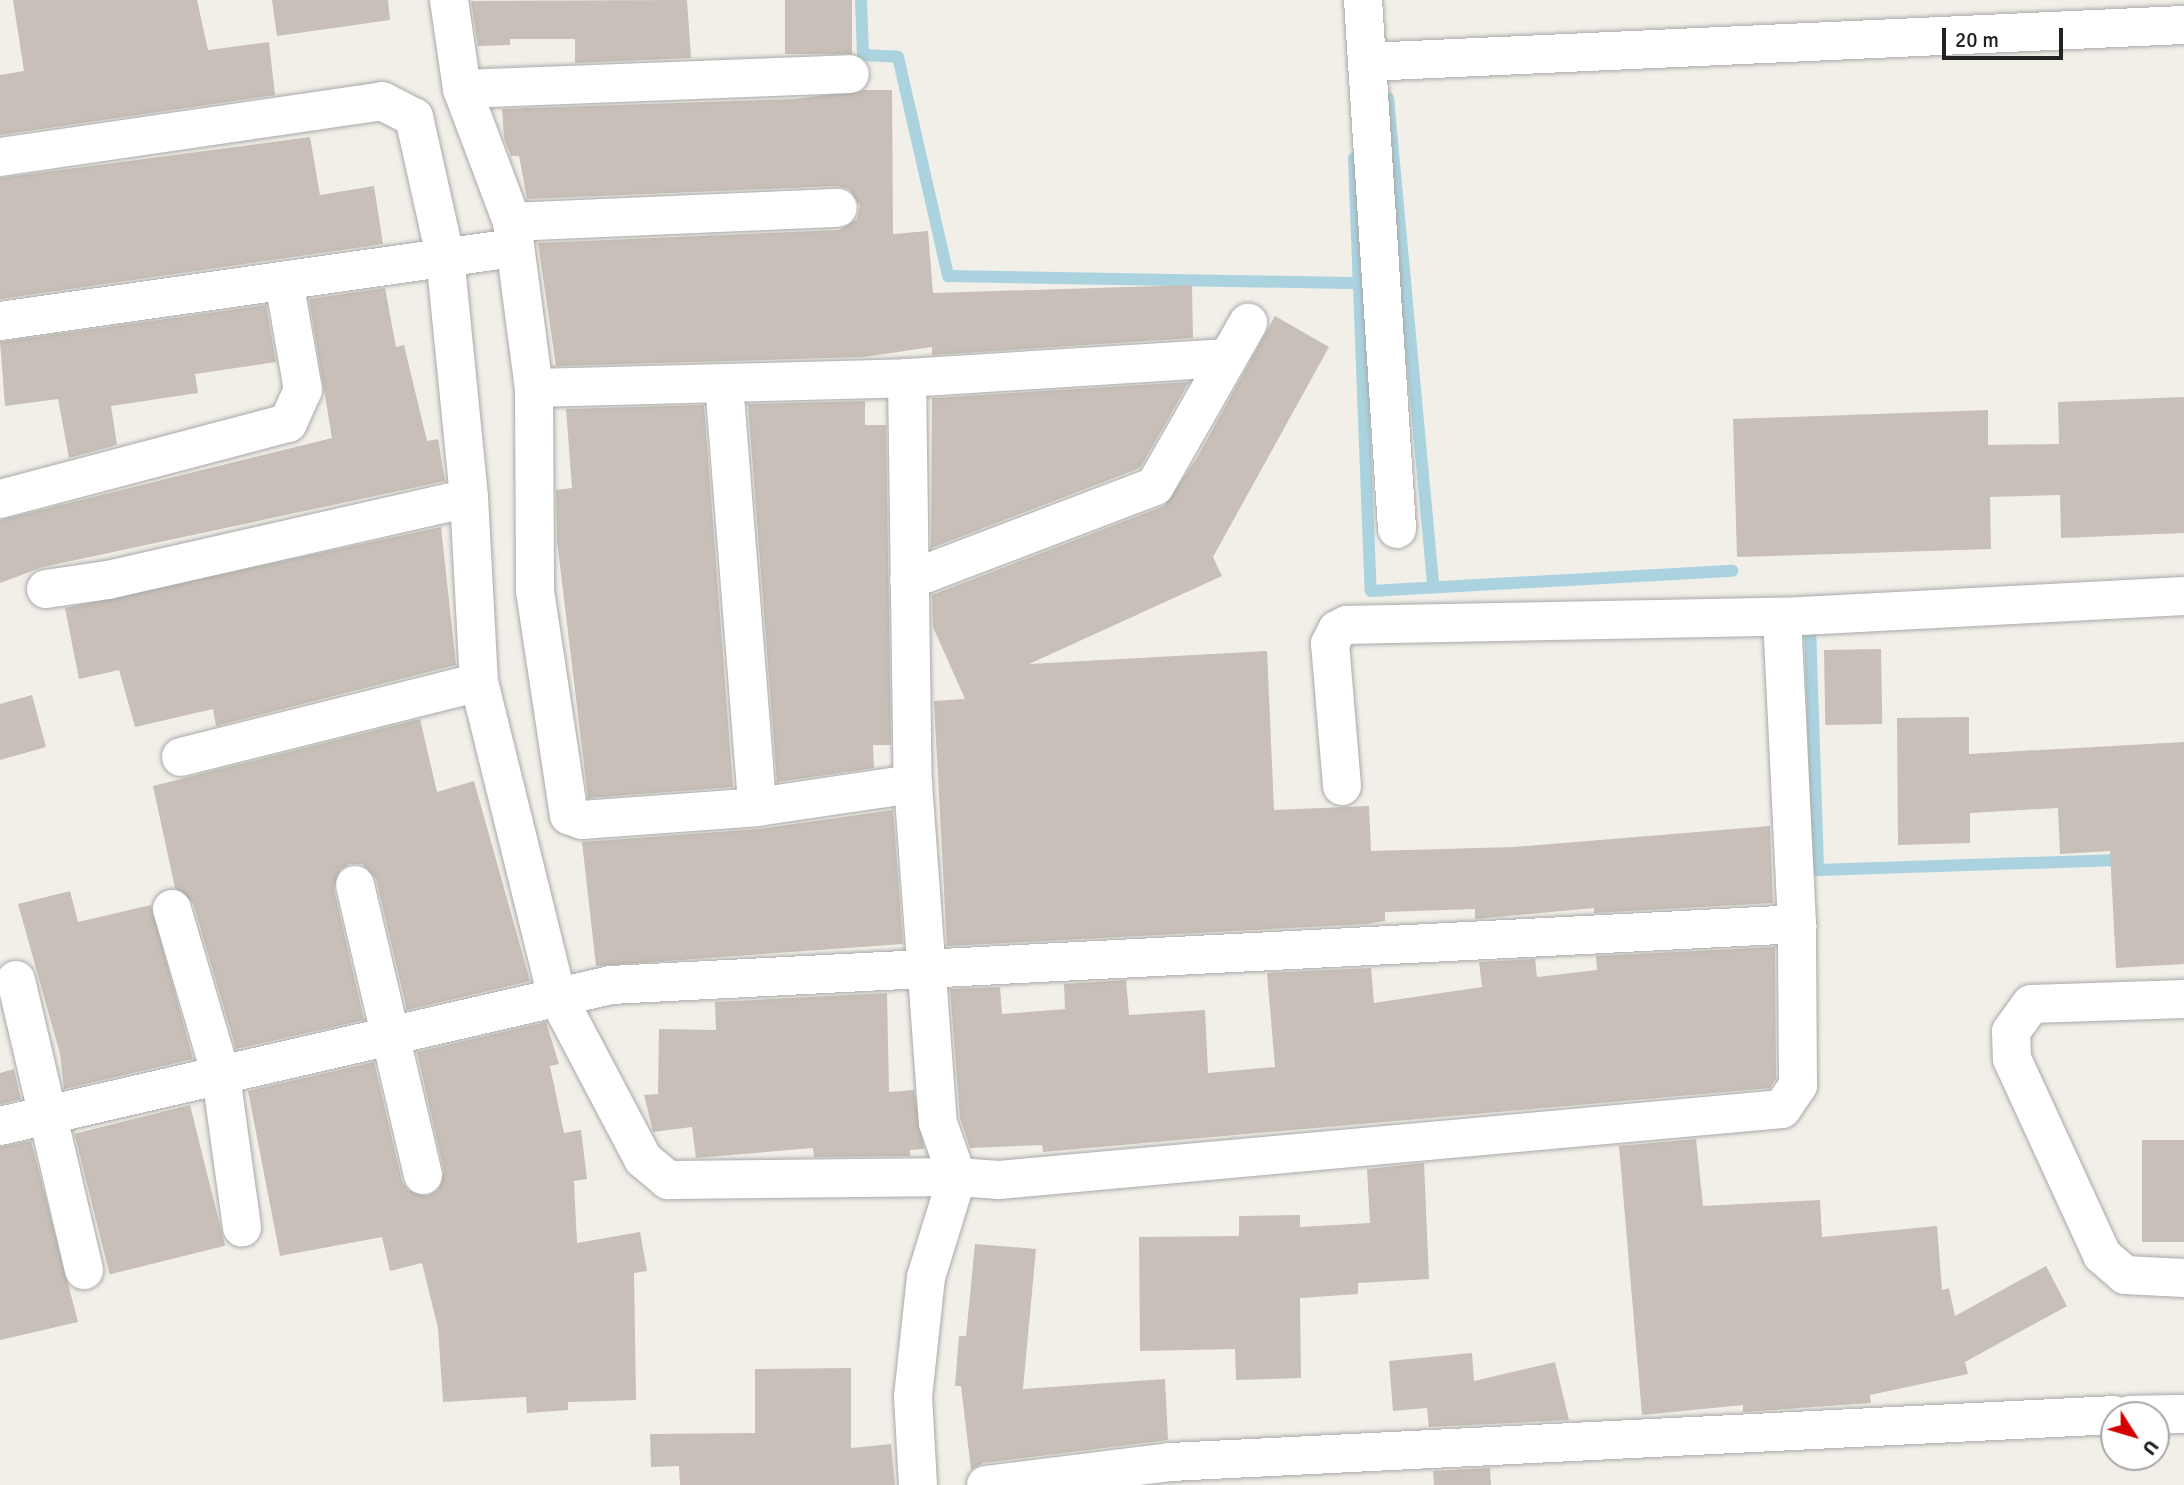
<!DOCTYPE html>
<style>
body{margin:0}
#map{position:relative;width:2184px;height:1485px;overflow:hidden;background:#f2efe9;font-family:Signika,sans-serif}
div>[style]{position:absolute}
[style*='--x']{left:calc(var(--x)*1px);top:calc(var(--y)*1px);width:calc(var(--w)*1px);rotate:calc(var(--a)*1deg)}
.stream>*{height:12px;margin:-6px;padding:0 6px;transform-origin:6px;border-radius:6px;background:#aad3df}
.building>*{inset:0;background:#c7bfb8;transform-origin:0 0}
.roads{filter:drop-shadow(0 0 2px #a9a9a9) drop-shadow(0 0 2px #a9a9a9)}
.minor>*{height:38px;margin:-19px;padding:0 19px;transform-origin:19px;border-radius:19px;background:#fff}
span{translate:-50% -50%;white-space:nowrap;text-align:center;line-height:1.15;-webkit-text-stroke:6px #fff;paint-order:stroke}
.north{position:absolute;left:2100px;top:1401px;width:70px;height:70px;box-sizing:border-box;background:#fff;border:2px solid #a7a7a7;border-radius:50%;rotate:127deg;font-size:19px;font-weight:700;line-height:28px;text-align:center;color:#222}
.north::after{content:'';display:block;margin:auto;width:24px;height:32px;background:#d40000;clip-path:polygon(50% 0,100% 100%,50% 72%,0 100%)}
.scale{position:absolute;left:1942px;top:28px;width:121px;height:32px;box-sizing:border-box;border:4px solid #222;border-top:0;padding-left:9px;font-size:21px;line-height:24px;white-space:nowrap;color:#222;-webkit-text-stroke:5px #fff;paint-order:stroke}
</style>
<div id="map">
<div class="stream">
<i style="--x:861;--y:0;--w:55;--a:87.9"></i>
<i style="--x:863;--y:55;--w:35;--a:3"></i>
<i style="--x:898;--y:57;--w:225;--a:77.1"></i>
<i style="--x:948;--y:276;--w:411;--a:1"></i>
<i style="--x:1388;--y:98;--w:491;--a:84.7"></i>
<i style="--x:1354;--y:158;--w:433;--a:87.8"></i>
<i style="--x:1371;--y:591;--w:362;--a:-3.2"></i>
<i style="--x:1817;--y:627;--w:7;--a:180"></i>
<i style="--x:1810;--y:627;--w:243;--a:88.1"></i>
<i style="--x:1818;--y:870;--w:309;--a:-1.9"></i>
</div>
<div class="building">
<i style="clip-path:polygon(13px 0,197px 0,208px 50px,269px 42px,275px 95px,0 135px,0 75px,24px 71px)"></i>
<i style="clip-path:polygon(272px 0,388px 0,390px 20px,277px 36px)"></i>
<i style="clip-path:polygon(687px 0,691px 58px,575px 63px,575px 39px,510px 39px,510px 45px,478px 46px,471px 1px)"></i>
<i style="left:785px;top:0;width:67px;height:54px"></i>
<i style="clip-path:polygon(864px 90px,892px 90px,893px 234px,928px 231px,933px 293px,1192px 285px,1193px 338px,932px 355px,932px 347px,864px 357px,556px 366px,538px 243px,839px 230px,857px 219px,860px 206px,849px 189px,837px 186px,527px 199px,519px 156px,511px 156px,504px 138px,502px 109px,794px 99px)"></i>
<i style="clip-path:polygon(310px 137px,320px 195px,374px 186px,383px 244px,0 299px,0 178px)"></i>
<i style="clip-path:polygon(385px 288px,396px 347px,404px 345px,427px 441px,438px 439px,445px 481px,43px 567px,0 583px,0 520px,332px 438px,309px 299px)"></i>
<i style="clip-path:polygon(266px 305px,276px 362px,195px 374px,198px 393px,111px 406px,117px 445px,69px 458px,58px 399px,5px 406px,0 342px)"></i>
<i style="clip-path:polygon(1275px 316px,1329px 347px,1213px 557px,1222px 576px,1029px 664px,1267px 651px,1274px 810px,1369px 806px,1371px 851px,1514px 847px,1770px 826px,1773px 903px,1594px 913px,1594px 908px,1475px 919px,1475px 909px,1385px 912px,1385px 921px,1368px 924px,947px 946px,934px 701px,965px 699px,933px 627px,932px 595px,1164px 506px,1197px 458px)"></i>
<i style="clip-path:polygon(1189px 382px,1140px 468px,931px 548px,932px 398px)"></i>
<i style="clip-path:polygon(2184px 397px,2184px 533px,2061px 538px,2060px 495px,1990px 497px,1991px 549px,1737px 557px,1733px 419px,1988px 410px,1988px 445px,2059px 444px,2058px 402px)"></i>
<i style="clip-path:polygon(865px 401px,865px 425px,886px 425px,891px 745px,873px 745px,874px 768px,777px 782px,748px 404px)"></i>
<i style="clip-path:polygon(704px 405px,733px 787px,588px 798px,557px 541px,556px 490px,572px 488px,566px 409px)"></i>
<i style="clip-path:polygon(441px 527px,456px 665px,216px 726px,213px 709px,135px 727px,119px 670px,79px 679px,65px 608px)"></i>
<i style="left:1881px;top:649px;width:75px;height:57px;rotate:89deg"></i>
<i style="clip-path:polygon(32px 695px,46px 747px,0 760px,0 704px)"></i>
<i style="clip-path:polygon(1969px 717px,1969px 754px,2184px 742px,2184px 964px,2116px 968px,2110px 851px,2060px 854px,2058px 808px,1970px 813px,1970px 843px,1898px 845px,1897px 718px)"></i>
<i style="clip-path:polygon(420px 719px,437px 792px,474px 781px,530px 981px,407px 1010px,376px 879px,362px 864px,349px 864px,340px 870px,334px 889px,364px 1020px,236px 1049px,193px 903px,175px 888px,153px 786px)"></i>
<i style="clip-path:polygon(893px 810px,903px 944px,596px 966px,582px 842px,759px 829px)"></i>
<i style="clip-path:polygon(70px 891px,78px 922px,151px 905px,193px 1059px,64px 1089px,60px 1054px,18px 904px)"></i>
<i style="clip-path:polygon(1775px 947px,1776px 1078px,1770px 1088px,1043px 1152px,1042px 1145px,970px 1148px,960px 1118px,950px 989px,1000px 987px,1002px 1014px,1065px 1009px,1064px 984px,1126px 980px,1129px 1015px,1205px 1010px,1208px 1073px,1275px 1067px,1267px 973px,1371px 968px,1374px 1003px,1482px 987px,1479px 962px,1535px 959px,1537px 977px,1597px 970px,1596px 956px)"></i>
<i style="clip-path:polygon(887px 993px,889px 1092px,914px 1090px,924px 1149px,910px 1150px,910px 1156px,814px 1157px,813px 1148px,696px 1158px,692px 1127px,653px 1132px,644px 1095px,658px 1094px,659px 1029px,716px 1030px,715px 1002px)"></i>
<i style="clip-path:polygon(546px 1022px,559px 1064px,550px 1066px,564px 1133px,581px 1130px,587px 1179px,574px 1181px,577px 1243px,640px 1232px,647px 1271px,634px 1273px,636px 1400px,568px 1402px,568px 1410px,527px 1413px,526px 1397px,443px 1402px,438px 1328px,422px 1263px,390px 1271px,382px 1237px,280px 1256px,248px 1091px,374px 1062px,402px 1181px,408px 1190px,427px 1196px,438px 1190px,444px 1171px,417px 1052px)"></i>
<i style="clip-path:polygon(14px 1069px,21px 1099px,0 1104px,0 1073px)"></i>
<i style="left:190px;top:1105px;width:145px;height:119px;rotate:76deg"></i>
<i style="clip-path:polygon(1696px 1139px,1703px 1206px,1820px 1200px,1822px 1237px,1937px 1226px,1942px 1290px,1949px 1288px,1955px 1316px,2046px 1266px,2067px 1306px,1965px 1362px,1968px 1374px,1870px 1395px,1871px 1403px,1743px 1412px,1743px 1405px,1642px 1415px,1619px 1146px)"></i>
<i style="left:2184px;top:1140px;width:102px;height:42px;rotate:90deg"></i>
<i style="clip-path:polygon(31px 1141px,78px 1322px,0 1340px,0 1147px)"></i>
<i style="clip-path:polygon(1424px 1163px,1429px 1279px,1358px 1283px,1358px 1294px,1300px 1298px,1301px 1378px,1236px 1380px,1235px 1349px,1140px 1351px,1139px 1237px,1239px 1236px,1239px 1216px,1300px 1215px,1300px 1227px,1370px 1223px,1367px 1169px)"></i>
<i style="clip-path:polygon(975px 1244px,1036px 1249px,1023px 1389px,1165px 1379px,1168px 1440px,983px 1463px,971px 1470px,961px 1386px,955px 1386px,959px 1336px,966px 1336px)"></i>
<i style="clip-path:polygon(1472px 1353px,1474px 1381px,1555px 1362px,1569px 1420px,1429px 1427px,1427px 1408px,1393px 1411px,1389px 1361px)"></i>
<i style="clip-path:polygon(851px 1368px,851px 1448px,891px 1444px,895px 1485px,680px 1485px,679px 1466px,651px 1467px,650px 1434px,755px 1433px,755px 1369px)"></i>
<i style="clip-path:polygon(1490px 1468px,1491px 1485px,1434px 1485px,1433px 1471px)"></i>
</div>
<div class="roads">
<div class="minor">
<i style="--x:449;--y:0;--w:90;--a:81.7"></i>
<i style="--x:462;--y:89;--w:142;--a:69.4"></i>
<i style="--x:512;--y:222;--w:167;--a:82.5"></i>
<i style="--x:534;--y:388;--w:373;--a:-1.5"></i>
<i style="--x:907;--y:378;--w:321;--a:-3.6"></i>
<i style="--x:1363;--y:0;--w:530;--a:86.32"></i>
<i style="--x:1368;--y:62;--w:817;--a:-2.6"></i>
<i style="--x:462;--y:89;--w:388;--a:-2.2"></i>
<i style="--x:0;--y:157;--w:386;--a:-8.3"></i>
<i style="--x:382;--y:101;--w:36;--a:27"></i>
<i style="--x:414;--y:117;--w:142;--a:77.4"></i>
<i style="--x:445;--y:256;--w:243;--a:84.3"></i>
<i style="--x:469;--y:498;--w:184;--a:86.9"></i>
<i style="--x:479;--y:682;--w:321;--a:76.1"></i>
<i style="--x:556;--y:994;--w:187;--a:62.2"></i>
<i style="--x:643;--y:1159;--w:33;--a:40"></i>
<i style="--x:668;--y:1180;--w:289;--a:-0.6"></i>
<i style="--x:957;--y:1177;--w:105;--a:107.2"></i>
<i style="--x:926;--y:1277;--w:120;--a:96.2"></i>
<i style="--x:913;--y:1396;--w:89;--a:86.8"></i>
<i style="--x:512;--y:222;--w:326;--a:-2.5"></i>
<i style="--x:0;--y:321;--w:518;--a:-8.1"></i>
<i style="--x:907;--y:378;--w:406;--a:89.2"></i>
<i style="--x:913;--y:784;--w:340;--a:85.8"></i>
<i style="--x:938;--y:1123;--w:57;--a:70.6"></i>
<i style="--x:957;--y:1177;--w:42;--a:4.1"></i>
<i style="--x:999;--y:1180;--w:786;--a:-5.18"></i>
<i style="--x:1782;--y:1109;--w:29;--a:-56"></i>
<i style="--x:1798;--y:1085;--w:161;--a:-90.4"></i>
<i style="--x:1797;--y:924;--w:307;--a:-92.8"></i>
<i style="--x:1782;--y:617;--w:403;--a:-3"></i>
<i style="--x:724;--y:383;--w:425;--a:85.5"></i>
<i style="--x:534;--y:388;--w:203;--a:89.7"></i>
<i style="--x:535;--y:591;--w:227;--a:81.4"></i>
<i style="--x:569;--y:815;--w:14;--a:21"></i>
<i style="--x:582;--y:820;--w:175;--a:-4.2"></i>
<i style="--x:757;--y:807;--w:158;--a:-8.4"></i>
<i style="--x:0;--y:499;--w:298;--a:-14.8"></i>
<i style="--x:288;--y:423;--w:36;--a:-66"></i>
<i style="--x:303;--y:390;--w:111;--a:-99.9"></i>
<i style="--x:909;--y:580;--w:263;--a:-20.9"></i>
<i style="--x:1155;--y:486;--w:188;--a:-60.3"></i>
<i style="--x:46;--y:589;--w:63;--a:-8.3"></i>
<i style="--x:108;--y:580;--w:370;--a:-12.8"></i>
<i style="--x:181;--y:757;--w:307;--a:-14.1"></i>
<i style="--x:1342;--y:786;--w:143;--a:-94.8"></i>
<i style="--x:1330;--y:644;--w:16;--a:-63"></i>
<i style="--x:1337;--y:630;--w:11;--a:-27"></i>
<i style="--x:1347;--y:625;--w:435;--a:-1.1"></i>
<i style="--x:355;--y:885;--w:298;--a:76.8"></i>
<i style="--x:172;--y:909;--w:174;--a:73.6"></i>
<i style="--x:221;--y:1076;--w:153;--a:82.1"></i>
<i style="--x:16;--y:980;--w:298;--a:76.8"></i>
<i style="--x:2184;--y:999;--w:153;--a:178.1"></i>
<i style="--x:2031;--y:1004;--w:34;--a:126"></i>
<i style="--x:2011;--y:1032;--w:27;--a:88"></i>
<i style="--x:2012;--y:1059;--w:216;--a:65.3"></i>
<i style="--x:2102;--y:1255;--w:30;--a:41"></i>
<i style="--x:2125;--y:1275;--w:59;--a:2.9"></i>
<i style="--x:0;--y:1126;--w:627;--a:-12.99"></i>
<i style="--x:611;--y:985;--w:1188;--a:-2.94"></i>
<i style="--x:2130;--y:1415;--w:54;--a:-1.1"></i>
<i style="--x:986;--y:1485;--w:186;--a:-7.1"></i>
<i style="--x:1171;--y:1462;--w:944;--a:-2.85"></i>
</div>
</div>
<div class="north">U</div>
<div class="scale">20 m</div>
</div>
